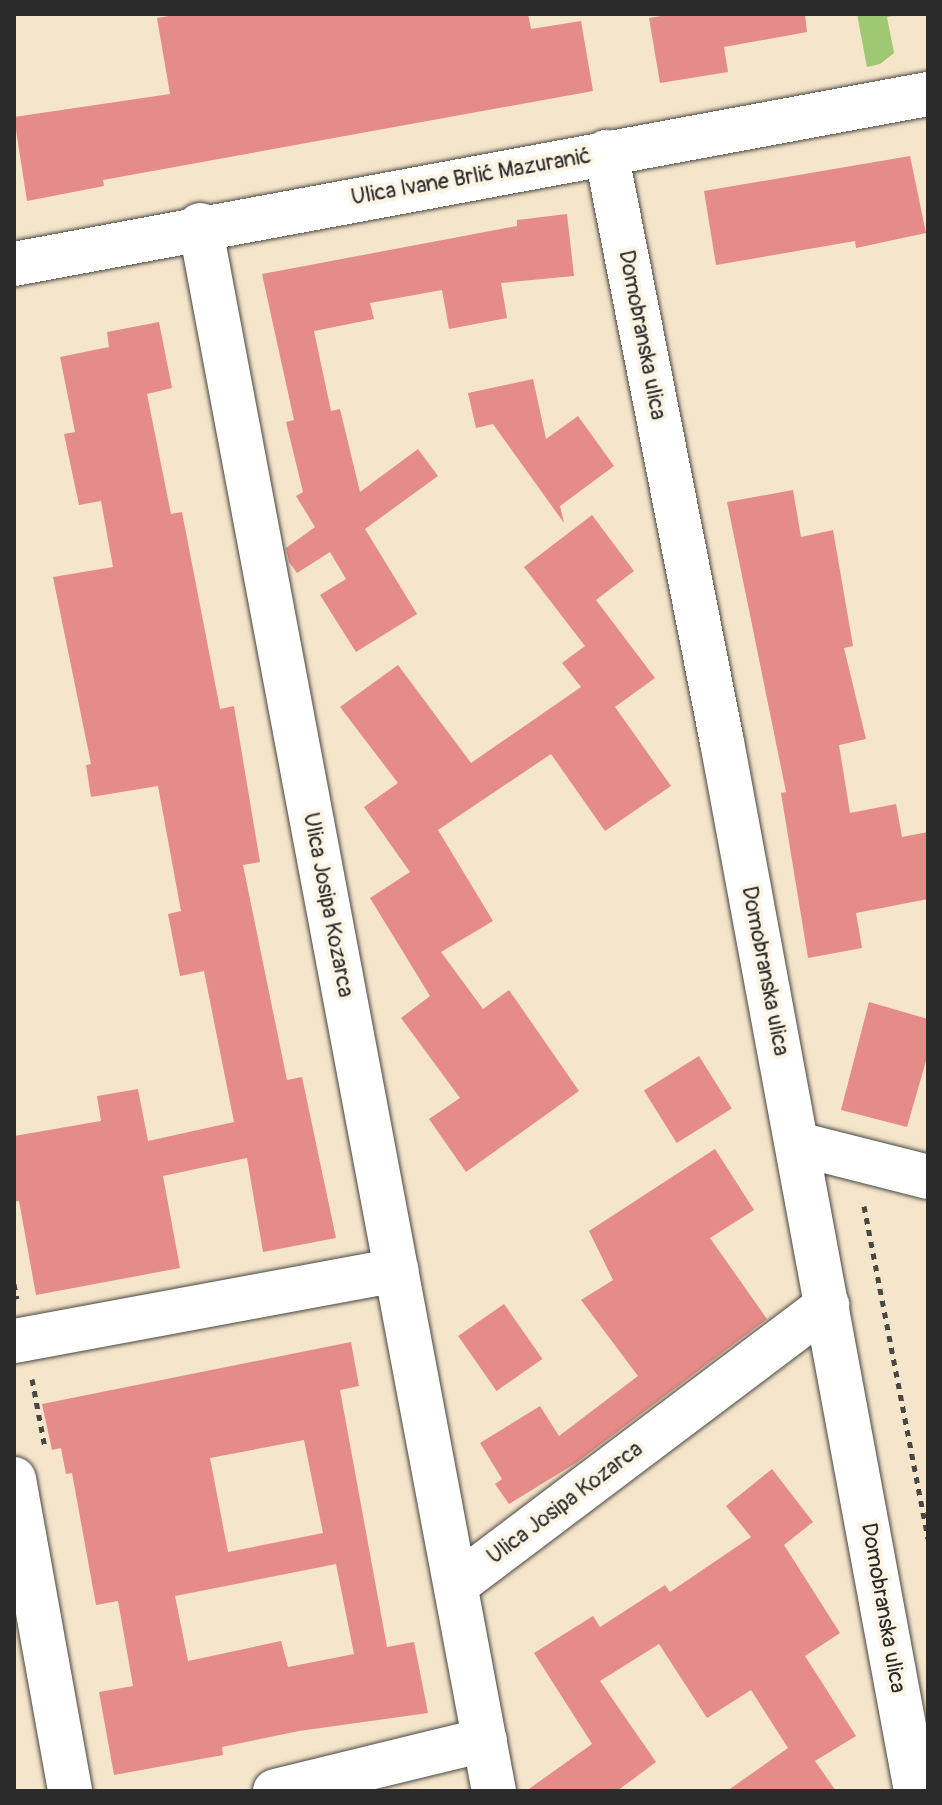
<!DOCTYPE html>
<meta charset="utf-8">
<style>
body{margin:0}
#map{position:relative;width:942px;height:1805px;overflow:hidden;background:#f5e5ca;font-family:Pangolin,sans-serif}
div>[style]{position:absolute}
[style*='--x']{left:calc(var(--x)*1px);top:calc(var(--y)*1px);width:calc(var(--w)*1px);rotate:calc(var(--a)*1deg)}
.green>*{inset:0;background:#9fc873}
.building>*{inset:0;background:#e58c89;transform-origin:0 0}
.path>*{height:5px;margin-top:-2.5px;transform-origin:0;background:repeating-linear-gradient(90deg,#494743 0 6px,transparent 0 12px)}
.roads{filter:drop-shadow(0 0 2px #494743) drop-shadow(0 0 2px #494743)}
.minor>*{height:44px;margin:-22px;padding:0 22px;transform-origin:22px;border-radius:22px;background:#fff}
span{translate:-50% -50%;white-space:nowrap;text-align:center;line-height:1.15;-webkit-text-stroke:8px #fcf5e5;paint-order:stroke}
.street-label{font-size:22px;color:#2b2b2b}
.frame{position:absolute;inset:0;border:16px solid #2b2b2b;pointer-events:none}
</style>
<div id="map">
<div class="green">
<i style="clip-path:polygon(857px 14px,903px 14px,887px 17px,894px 53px,880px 64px,867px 67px)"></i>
</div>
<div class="building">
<i style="clip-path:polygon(180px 14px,528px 14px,531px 29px,581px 21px,593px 91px,103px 180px,104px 186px,27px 201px,14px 117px,170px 94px,157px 18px)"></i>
<i style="clip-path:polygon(674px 14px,805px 14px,807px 32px,724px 47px,728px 72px,660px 83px,649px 18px)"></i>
<i style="clip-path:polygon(910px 156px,926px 233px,856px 248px,855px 241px,716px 265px,704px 191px)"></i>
<i style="clip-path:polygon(567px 214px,574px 276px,501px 283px,507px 318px,449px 329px,442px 290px,370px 303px,374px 319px,314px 331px,331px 411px,340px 409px,360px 492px,418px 449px,438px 476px,365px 529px,417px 614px,356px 652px,320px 595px,346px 579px,330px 552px,297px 573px,289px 562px,286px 548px,315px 527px,296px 496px,303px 492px,286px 422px,294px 420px,262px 274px,517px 226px,517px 220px)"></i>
<i style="clip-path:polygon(159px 322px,172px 388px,147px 394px,171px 514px,182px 512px,220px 709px,234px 706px,260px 862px,243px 865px,287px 1080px,302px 1077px,336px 1238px,263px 1252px,247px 1158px,163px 1176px,180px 1268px,36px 1295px,19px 1201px,14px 1202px,14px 1136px,101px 1121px,97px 1096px,138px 1089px,148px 1141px,234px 1122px,204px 971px,180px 976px,168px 914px,181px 911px,158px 786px,91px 797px,86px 765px,91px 764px,53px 577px,113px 567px,101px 501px,79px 505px,64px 434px,75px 432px,60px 357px,109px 347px,107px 332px)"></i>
<i style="clip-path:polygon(533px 379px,546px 439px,578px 416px,614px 466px,560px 506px,564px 523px,493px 424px,476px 428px,468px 393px)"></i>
<i style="clip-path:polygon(793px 490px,801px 537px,833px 530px,853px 646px,844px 648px,866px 739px,839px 745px,850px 813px,896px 804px,902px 837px,928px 832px,928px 899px,856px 913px,862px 948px,808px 958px,781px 793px,786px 792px,727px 502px)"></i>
<i style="clip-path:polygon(592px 515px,634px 571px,596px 600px,655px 678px,615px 707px,671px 786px,605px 831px,551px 754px,438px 830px,493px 921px,441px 952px,483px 1009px,509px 990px,579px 1091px,466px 1172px,429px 1119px,460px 1098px,401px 1018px,430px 996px,370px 898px,410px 872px,364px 807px,398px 783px,340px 707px,398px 665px,471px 763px,581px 687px,562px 663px,585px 646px,524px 567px)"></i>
<i style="clip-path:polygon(869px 1002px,928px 1019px,928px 1054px,907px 1127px,841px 1110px)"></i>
<i style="left:699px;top:1056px;width:62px;height:65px;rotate:58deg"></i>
<i style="clip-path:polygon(715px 1149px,754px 1210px,710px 1238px,767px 1319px,576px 1463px,509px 1504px,495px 1484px,502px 1479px,480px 1443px,540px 1406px,559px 1436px,638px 1376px,581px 1300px,613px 1280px,589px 1231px)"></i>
<i style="left:504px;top:1304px;width:67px;height:56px;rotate:55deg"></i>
<i style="clip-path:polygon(evenodd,351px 1342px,359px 1386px,340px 1390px,387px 1647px,414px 1642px,428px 1713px,299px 1731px,222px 1747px,223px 1755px,114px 1775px,99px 1692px,133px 1686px,118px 1601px,96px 1605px,72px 1473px,66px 1474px,61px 1448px,52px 1450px,42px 1404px,351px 1342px,304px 1440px,323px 1533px,228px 1552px,210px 1458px,304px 1440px,351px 1342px,336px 1564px,354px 1654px,288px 1667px,281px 1641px,188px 1661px,175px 1596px,336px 1564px)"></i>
<i style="clip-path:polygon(772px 1469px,813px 1522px,784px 1545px,840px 1633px,805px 1656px,856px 1736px,815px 1761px,836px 1791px,727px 1791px,788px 1748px,751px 1690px,707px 1718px,659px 1644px,600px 1681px,656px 1762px,617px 1791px,526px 1791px,592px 1744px,534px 1653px,593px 1616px,600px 1627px,665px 1585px,670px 1592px,751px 1537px,726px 1506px)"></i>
</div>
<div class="path">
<i style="--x:864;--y:1206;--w:339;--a:79.1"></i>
<i style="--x:14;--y:1284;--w:15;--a:79"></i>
<i style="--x:32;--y:1379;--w:70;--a:79.3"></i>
</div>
<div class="roads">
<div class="minor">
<i style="--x:606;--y:152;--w:601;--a:78.88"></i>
<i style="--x:722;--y:742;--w:1067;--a:79.52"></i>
<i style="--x:200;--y:225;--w:1593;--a:79.37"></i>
<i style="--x:14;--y:264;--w:930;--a:-10.54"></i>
<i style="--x:798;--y:1144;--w:134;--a:14.2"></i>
<i style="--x:14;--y:1341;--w:389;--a:-10.5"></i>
<i style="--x:14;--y:1479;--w:317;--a:79.8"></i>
<i style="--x:456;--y:1585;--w:465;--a:-37"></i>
<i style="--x:275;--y:1791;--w:216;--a:-13.7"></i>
</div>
</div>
<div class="street-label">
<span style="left:471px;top:177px;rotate:-10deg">Ulica Ivane Brlić Mazuranić</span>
<span style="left:642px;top:335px;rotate:79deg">Domobranska ulica</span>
<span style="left:328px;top:905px;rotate:79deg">Ulica Josipa Kozarca</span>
<span style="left:765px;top:971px;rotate:79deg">Domobranska ulica</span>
<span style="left:565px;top:1503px;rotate:-37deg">Ulica Josipa Kozarca</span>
<span style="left:883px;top:1608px;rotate:80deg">Domobranska ulica</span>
</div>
<div class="frame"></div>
</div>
